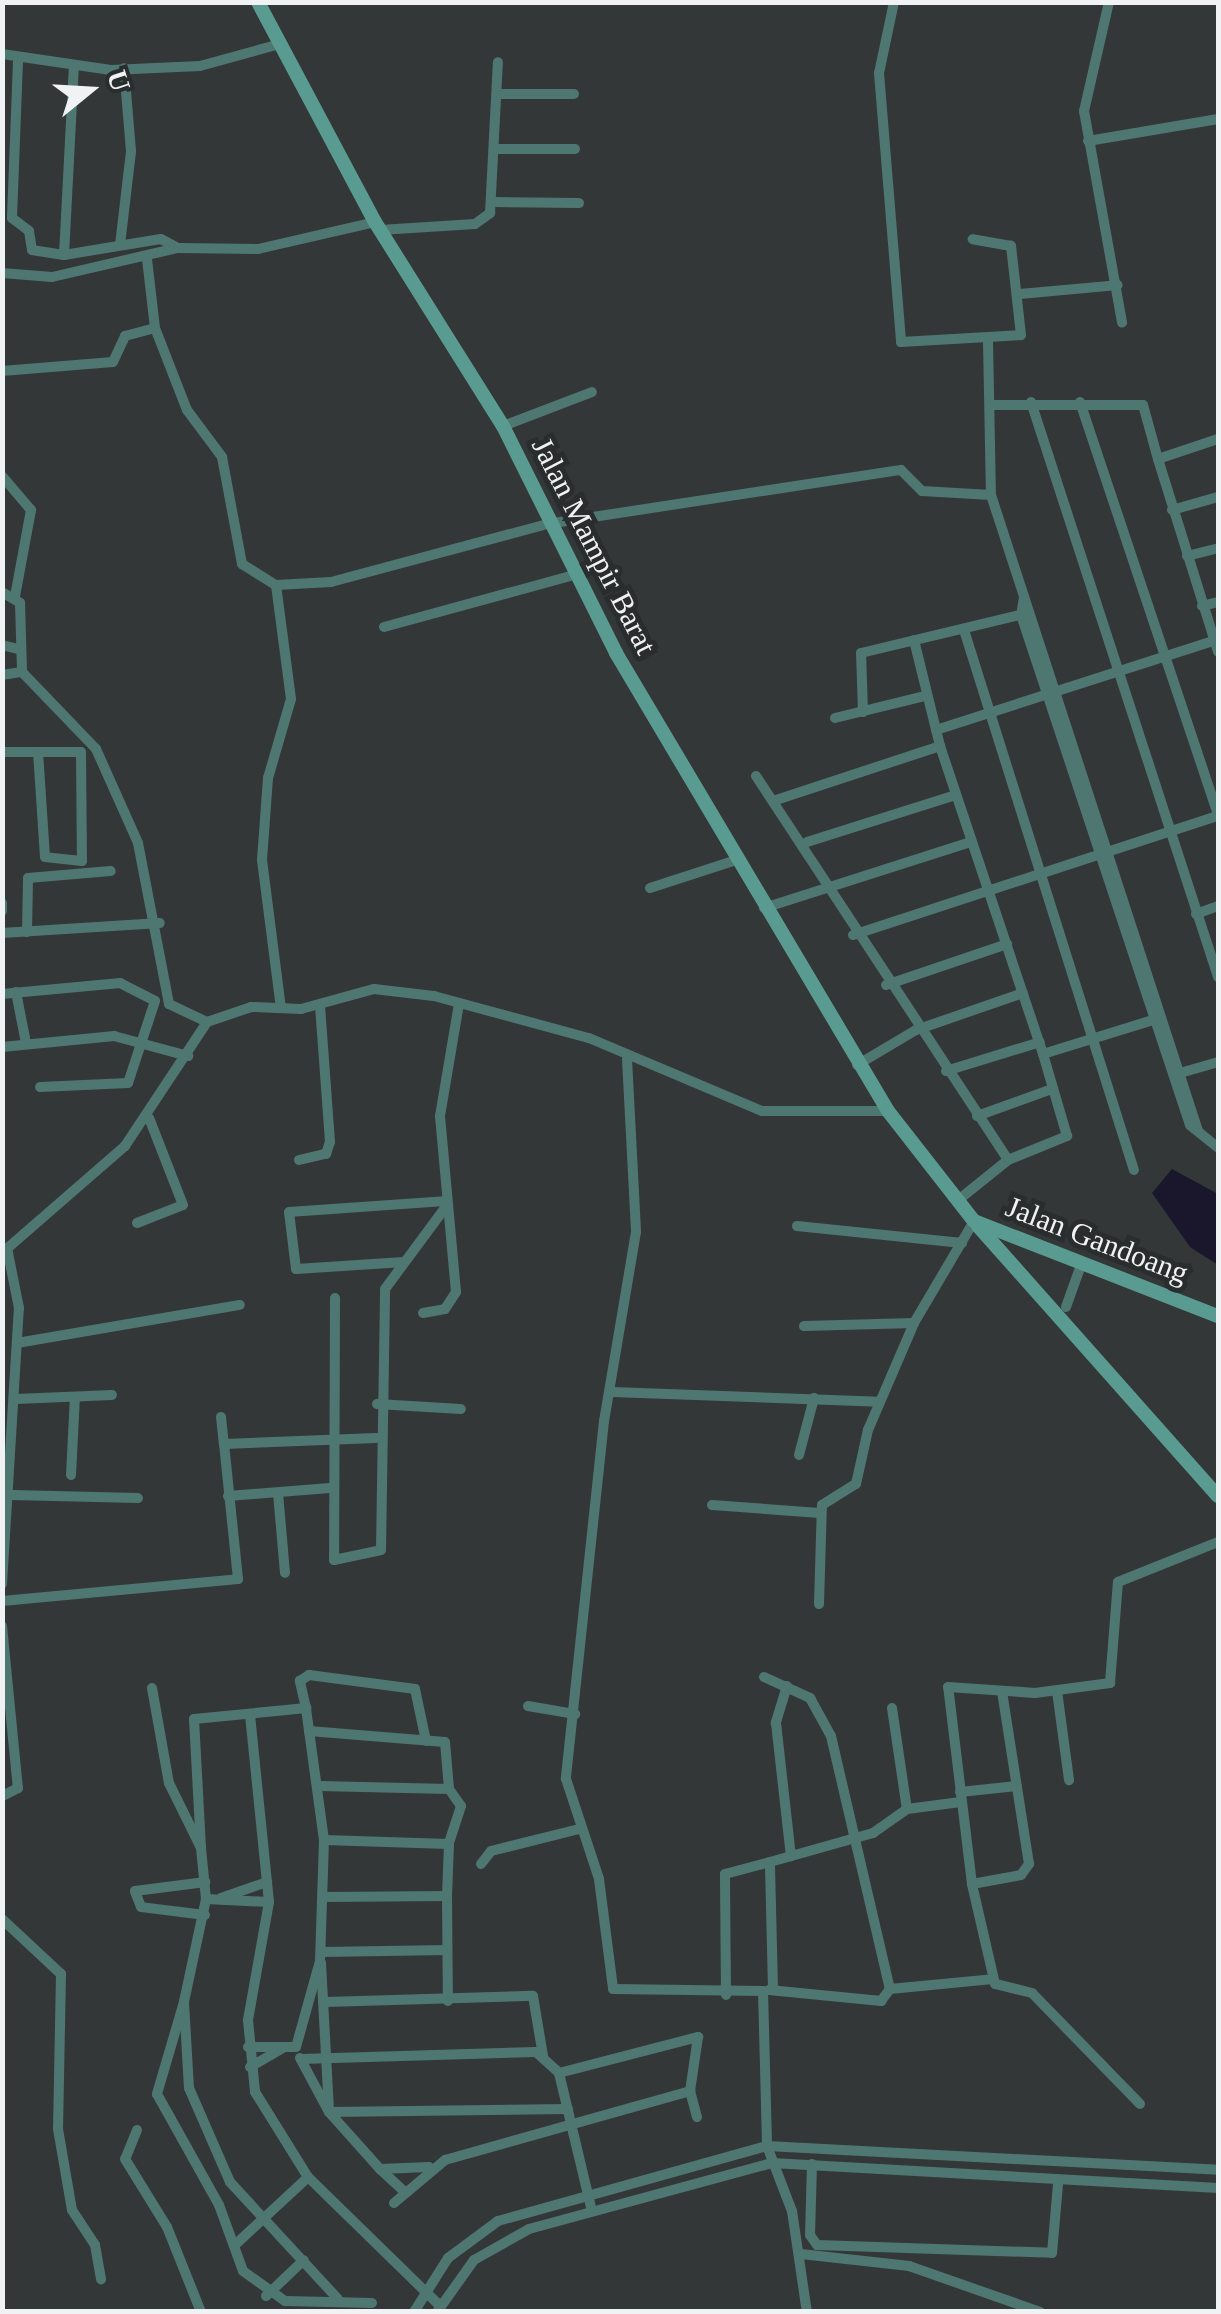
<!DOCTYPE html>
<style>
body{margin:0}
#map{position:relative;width:1221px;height:2314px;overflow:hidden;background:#343738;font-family:"Times New Roman",serif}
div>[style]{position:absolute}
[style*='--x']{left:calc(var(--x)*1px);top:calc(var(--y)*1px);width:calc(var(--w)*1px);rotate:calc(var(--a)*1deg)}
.water>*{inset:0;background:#1a172d}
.street>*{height:10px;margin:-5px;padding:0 5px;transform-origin:5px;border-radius:5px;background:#4f7771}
.secondary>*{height:14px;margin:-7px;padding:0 7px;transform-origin:7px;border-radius:7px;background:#599b91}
span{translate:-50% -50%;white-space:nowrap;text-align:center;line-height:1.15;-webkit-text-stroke:10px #2a2d2e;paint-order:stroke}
.street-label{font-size:30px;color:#f0f2f3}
.frame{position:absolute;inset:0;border:5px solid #f0f2f3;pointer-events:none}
.north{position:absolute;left:40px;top:40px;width:100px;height:100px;-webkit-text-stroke:8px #2a2d2e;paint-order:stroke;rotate:72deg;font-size:28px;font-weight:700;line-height:40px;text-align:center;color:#f0f2f3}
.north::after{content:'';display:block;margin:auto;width:35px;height:45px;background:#f0f2f3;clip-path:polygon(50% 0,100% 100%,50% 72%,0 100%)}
</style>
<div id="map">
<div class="water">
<i style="clip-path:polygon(1172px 1169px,1218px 1194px,1218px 1265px,1190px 1247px,1152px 1193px)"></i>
</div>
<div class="street">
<i style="--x:894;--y:2;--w:73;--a:101.9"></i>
<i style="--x:879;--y:73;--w:270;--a:85.3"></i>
<i style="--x:901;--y:342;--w:120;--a:-3.3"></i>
<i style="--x:1021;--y:335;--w:90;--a:-96.4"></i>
<i style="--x:1011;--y:246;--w:39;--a:-170"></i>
<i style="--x:1109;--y:2;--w:112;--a:102.9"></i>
<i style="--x:1084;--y:111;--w:215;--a:79.8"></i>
<i style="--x:2;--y:54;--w:110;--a:8.4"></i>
<i style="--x:111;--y:70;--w:89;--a:-2.6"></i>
<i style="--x:200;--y:66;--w:79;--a:-15.4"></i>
<i style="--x:18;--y:61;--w:157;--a:92.2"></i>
<i style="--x:12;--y:218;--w:21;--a:37"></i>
<i style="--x:29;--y:231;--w:19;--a:81"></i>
<i style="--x:32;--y:250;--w:32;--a:9"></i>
<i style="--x:64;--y:255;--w:98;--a:-9.4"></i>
<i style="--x:161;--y:239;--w:19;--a:28"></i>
<i style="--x:497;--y:94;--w:77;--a:0"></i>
<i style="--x:1088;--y:141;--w:132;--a:-9.6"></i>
<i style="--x:496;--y:149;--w:79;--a:0"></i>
<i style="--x:493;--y:202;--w:86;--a:0.7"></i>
<i style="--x:380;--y:230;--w:95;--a:-3.6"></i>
<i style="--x:475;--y:224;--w:19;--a:-36"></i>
<i style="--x:490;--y:213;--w:151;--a:-87"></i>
<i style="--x:120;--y:245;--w:95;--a:-83.3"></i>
<i style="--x:131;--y:151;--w:83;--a:-94.8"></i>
<i style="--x:64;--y:255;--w:189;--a:-87"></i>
<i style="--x:147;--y:259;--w:69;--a:83.4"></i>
<i style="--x:155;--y:328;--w:88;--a:68.7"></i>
<i style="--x:187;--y:410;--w:59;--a:53.3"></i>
<i style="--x:222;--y:457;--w:109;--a:79.4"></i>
<i style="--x:242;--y:564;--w:40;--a:32"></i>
<i style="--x:276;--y:585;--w:55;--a:-3.1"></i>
<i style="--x:331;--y:582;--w:224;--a:-15"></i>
<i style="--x:547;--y:524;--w:358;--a:-8.7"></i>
<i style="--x:901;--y:470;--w:30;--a:45"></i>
<i style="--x:922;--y:491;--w:69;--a:3.3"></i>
<i style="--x:2;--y:273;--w:50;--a:4.6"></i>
<i style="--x:52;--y:277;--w:129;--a:-13"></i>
<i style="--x:178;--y:248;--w:80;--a:0.7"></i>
<i style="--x:258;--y:249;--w:120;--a:-13"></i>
<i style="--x:1020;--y:294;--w:98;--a:-5.2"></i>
<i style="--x:988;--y:341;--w:154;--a:88.9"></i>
<i style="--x:991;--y:495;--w:669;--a:71.97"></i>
<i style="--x:2;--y:371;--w:111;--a:-4.6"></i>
<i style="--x:113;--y:362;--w:29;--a:-65"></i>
<i style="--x:125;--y:336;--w:31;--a:-15"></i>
<i style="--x:1031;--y:402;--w:605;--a:71.98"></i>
<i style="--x:1080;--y:402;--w:434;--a:71.5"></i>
<i style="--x:990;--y:405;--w:153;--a:0"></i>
<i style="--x:1143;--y:405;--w:56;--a:74.5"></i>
<i style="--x:1158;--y:459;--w:63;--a:-18.4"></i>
<i style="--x:503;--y:426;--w:95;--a:-20.9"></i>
<i style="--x:1158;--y:459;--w:202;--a:72.7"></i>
<i style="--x:2;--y:476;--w:45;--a:49.5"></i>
<i style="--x:31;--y:510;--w:87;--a:100.5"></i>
<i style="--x:1172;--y:510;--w:48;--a:-15.8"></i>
<i style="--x:1187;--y:556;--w:32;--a:-14"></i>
<i style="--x:276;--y:585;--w:115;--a:82.5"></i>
<i style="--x:291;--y:699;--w:82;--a:106.2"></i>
<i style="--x:268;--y:778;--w:82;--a:94.2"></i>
<i style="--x:262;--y:860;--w:149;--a:82.7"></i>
<i style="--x:2;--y:592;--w:21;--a:31"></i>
<i style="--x:20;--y:603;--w:69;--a:88.3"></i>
<i style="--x:22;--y:672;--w:107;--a:46.1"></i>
<i style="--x:96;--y:749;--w:103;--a:65.9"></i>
<i style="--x:138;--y:843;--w:164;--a:79.1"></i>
<i style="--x:169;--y:1004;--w:42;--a:25.3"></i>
<i style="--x:1024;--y:597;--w:18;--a:99"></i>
<i style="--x:1021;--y:615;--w:537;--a:71.67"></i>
<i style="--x:1190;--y:1125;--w:36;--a:39"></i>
<i style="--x:1202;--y:606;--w:16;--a:-14"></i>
<i style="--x:384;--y:627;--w:197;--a:-15.3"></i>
<i style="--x:964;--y:630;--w:566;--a:72.53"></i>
<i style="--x:914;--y:640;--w:109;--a:76.2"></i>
<i style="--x:940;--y:746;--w:325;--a:71.5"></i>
<i style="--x:2;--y:645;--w:16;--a:14"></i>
<i style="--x:2;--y:675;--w:20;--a:-9"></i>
<i style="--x:863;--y:712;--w:59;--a:-91.9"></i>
<i style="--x:861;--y:653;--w:168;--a:-13.5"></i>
<i style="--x:835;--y:718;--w:93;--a:-13.7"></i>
<i style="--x:936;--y:730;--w:291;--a:-17.8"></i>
<i style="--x:2;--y:752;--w:79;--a:0"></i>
<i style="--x:81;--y:752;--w:109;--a:89.5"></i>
<i style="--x:82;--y:861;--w:37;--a:-174"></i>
<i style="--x:45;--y:857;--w:105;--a:-93.8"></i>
<i style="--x:756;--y:776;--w:459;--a:56.7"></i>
<i style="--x:1008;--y:1160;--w:65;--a:141.2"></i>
<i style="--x:776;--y:800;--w:173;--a:-18.2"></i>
<i style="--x:807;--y:842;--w:156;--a:-17.5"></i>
<i style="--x:650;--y:888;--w:90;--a:-18"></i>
<i style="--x:2;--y:903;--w:8;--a:90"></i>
<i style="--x:764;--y:908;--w:217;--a:-17.7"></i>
<i style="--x:1196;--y:914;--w:23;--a:-20"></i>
<i style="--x:27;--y:932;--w:54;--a:-88.9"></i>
<i style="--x:28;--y:878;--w:83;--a:-4.8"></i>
<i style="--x:2;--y:933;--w:158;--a:-3.6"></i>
<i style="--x:853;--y:935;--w:384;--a:-18.1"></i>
<i style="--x:886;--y:985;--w:128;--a:-18.7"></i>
<i style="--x:16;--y:992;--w:52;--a:78.9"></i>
<i style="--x:2;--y:994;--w:119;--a:-5.3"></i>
<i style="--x:120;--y:983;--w:39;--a:27"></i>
<i style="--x:155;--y:1001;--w:86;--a:108.2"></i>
<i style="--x:128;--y:1083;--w:88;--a:177.4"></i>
<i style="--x:2;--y:1047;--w:113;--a:-5.6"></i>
<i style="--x:114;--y:1036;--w:77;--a:15.1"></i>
<i style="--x:627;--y:1059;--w:173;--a:87"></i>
<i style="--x:636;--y:1232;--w:192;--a:99.6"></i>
<i style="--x:604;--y:1421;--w:360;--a:96.1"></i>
<i style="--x:566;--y:1779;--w:105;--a:71.7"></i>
<i style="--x:599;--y:1879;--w:111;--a:82.7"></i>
<i style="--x:613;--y:1989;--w:150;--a:0.8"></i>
<i style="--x:763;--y:1991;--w:155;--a:88.5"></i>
<i style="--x:767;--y:2146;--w:70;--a:69"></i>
<i style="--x:792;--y:2211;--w:102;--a:81.6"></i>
<i style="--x:857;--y:1065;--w:69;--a:-30.7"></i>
<i style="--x:916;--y:1030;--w:113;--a:-19.1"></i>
<i style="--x:946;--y:1071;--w:98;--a:-17.1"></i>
<i style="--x:1180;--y:1073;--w:40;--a:-16"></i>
<i style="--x:977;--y:1116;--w:80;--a:-19.8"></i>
<i style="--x:299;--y:1160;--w:28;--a:-13"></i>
<i style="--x:326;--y:1154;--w:13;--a:-72"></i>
<i style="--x:330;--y:1142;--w:137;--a:-94.2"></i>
<i style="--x:1008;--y:1160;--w:64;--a:-22.1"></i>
<i style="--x:1067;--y:1136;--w:85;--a:-106.3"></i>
<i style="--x:1043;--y:1054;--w:118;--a:-17.2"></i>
<i style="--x:137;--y:1223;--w:49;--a:-21.4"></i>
<i style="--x:183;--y:1205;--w:93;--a:-111.3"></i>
<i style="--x:797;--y:1226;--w:166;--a:5.9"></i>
<i style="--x:2;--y:1253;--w:163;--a:-41"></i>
<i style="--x:125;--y:1146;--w:149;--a:-56.5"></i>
<i style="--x:207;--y:1022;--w:46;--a:-18.8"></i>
<i style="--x:251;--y:1007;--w:50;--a:2.3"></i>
<i style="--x:301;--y:1009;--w:76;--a:-15.3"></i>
<i style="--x:374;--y:989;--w:60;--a:6.7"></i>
<i style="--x:434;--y:996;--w:161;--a:15.2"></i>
<i style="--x:589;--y:1038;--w:188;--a:22.9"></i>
<i style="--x:762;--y:1111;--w:126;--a:0"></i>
<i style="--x:404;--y:1262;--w:108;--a:176.3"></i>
<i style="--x:296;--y:1269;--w:57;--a:-97"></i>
<i style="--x:289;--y:1212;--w:156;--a:-4"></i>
<i style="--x:335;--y:1298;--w:262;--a:90.2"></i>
<i style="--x:334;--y:1560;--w:48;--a:-12"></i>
<i style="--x:381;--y:1550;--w:261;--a:-89.1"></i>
<i style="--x:385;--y:1289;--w:101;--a:-53.5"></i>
<i style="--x:1066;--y:1307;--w:45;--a:-70.3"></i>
<i style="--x:423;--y:1313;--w:22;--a:-10"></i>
<i style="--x:445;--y:1309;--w:20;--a:-57"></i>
<i style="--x:456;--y:1292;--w:177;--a:-95.2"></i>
<i style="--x:440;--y:1116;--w:114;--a:-80.4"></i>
<i style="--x:804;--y:1326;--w:110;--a:-1.6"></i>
<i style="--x:17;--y:1343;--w:226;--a:-9.7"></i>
<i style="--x:612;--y:1392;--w:267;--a:2.1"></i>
<i style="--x:16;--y:1399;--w:96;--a:-2.4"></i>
<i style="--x:377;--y:1404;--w:84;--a:3.4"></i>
<i style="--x:221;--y:1417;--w:27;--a:84"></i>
<i style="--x:799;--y:1455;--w:59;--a:-75.3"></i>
<i style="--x:71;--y:1475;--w:78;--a:-87.1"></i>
<i style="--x:278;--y:1493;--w:80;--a:85"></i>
<i style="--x:12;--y:1495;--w:126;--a:1.4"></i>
<i style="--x:228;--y:1496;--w:102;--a:-4.5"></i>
<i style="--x:712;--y:1505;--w:108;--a:4.2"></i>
<i style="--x:2;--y:1584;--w:277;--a:-86.5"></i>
<i style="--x:19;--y:1308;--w:61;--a:-101.3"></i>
<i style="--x:2;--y:1601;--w:237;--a:-5.3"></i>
<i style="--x:238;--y:1579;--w:136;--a:-95.9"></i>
<i style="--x:224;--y:1444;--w:152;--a:-2.3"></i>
<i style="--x:819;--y:1604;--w:99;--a:-88.3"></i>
<i style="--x:822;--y:1505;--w:40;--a:-32"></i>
<i style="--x:856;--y:1484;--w:55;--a:-77.5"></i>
<i style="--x:868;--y:1430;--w:116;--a:-66.7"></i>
<i style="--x:914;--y:1323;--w:118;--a:-59.5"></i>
<i style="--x:2;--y:1626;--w:163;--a:84.4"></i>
<i style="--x:18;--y:1788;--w:18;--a:153"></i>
<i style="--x:764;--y:1677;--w:51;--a:24.5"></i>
<i style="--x:810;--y:1698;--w:43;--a:61.1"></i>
<i style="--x:831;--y:1736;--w:260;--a:76.9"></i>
<i style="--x:787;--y:1686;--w:39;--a:107"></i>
<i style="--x:776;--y:1723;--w:134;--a:83.6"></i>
<i style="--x:152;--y:1688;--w:97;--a:79.9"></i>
<i style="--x:169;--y:1783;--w:72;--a:63.8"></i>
<i style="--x:201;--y:1848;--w:51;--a:84.4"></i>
<i style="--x:1057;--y:1691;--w:90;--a:82.3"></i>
<i style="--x:528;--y:1706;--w:48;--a:9.7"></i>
<i style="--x:892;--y:1708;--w:102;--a:81.6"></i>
<i style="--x:907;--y:1809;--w:54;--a:-7.4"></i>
<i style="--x:250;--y:1715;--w:188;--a:84.2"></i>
<i style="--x:269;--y:1902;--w:120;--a:100.1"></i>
<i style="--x:248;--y:2020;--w:72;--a:84.4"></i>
<i style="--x:255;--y:2092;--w:100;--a:58.1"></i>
<i style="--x:308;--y:2177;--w:183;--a:44.3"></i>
<i style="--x:309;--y:1731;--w:136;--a:4.6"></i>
<i style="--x:445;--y:1742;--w:47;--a:85.1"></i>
<i style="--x:319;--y:1786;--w:130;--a:1.3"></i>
<i style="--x:449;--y:1789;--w:21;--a:55"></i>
<i style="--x:461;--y:1806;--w:40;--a:108"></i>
<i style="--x:960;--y:1792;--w:57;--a:-6"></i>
<i style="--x:324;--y:1840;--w:125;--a:1.8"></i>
<i style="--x:449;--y:1844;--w:52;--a:92.2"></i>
<i style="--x:201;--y:1848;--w:129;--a:-93.1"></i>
<i style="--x:194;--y:1719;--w:113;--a:-5.6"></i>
<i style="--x:306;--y:1708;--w:28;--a:-103"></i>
<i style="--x:300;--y:1681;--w:11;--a:-34"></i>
<i style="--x:309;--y:1675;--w:107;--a:7.5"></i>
<i style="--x:415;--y:1689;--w:53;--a:78.1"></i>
<i style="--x:481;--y:1864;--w:16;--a:-52"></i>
<i style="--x:491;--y:1851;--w:91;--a:-14"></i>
<i style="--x:972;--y:1884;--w:50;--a:-10.4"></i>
<i style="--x:1021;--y:1875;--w:14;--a:-54"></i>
<i style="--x:1029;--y:1864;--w:174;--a:-98.9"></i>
<i style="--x:324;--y:1897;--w:123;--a:-0.5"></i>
<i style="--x:447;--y:1896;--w:105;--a:89.5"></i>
<i style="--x:221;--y:1898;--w:49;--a:-19.2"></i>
<i style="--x:269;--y:1902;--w:63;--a:-177.3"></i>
<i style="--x:206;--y:1899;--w:105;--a:102.1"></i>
<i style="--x:184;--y:2002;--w:86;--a:86.7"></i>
<i style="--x:189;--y:2088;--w:103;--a:66.4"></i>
<i style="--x:230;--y:2182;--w:159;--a:47.3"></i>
<i style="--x:205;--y:1915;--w:64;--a:-172.9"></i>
<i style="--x:141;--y:1907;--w:17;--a:-111"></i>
<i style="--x:135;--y:1891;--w:71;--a:-7.3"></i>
<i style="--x:2;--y:1919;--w:81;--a:43"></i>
<i style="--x:61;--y:1974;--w:155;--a:91.1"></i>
<i style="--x:58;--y:2129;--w:82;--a:80.2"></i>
<i style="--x:72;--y:2210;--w:42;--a:56.7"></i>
<i style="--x:95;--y:2245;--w:35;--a:80"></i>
<i style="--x:322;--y:1952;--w:125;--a:-0.9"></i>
<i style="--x:321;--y:1963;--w:149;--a:86.9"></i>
<i style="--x:329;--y:2112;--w:239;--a:-0.7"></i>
<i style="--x:773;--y:1989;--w:127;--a:-91.4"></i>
<i style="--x:770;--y:1862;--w:107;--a:-15.7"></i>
<i style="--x:873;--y:1833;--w:42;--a:-35.2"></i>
<i style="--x:769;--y:1990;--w:113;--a:5.6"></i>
<i style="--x:881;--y:2001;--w:15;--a:-53"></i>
<i style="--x:890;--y:1989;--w:103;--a:-5.5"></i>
<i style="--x:726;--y:1995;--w:121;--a:-90.5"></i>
<i style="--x:725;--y:1874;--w:47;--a:-14.9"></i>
<i style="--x:184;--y:2002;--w:96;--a:106.4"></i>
<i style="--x:157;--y:2094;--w:127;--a:60.8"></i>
<i style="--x:219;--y:2205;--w:70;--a:70"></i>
<i style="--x:243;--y:2271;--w:52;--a:35.5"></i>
<i style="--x:285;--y:2301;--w:87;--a:1.3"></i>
<i style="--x:326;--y:2002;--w:207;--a:-1.7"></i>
<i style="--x:533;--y:1996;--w:61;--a:80.5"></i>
<i style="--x:248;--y:2047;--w:48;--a:0"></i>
<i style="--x:296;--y:2047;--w:89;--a:-74.4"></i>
<i style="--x:320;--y:1961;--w:121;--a:-88.1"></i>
<i style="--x:324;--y:1840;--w:133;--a:-97.8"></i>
<i style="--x:300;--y:2058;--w:61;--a:61.8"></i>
<i style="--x:329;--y:2112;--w:76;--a:48.2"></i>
<i style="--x:380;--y:2169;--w:49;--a:-2.3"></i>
<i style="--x:301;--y:2059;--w:235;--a:-1.7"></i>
<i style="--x:536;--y:2052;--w:31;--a:42"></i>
<i style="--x:559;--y:2073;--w:142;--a:76.6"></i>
<i style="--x:250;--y:2067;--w:39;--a:-30"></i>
<i style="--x:559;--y:2073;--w:144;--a:-14.5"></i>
<i style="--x:698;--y:2037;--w:55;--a:98.4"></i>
<i style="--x:690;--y:2091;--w:27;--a:75"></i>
<i style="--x:1140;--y:2104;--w:155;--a:-134.2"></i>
<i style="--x:1032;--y:1993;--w:38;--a:-166"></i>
<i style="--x:995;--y:1984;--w:103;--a:-103"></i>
<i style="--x:972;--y:1884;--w:198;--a:-96.9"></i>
<i style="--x:948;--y:1687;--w:87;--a:3.9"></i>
<i style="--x:1035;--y:1693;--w:76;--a:-7.6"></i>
<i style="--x:1110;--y:1683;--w:101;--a:-85.5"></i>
<i style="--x:1118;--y:1582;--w:108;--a:-21.8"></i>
<i style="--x:137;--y:2130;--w:31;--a:112"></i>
<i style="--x:125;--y:2159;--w:80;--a:58.3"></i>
<i style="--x:167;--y:2227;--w:92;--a:68.2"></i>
<i style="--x:812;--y:2164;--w:71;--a:91.6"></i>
<i style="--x:810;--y:2235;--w:12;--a:55"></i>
<i style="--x:817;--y:2245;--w:235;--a:1.9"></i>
<i style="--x:1052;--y:2253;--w:69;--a:-85"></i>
<i style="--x:380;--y:2169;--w:34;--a:43"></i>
<i style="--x:394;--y:2203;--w:67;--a:-40.1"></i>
<i style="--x:445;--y:2160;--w:255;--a:-15.7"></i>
<i style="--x:236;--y:2244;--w:98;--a:-42.9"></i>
<i style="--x:801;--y:2254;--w:109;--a:6.3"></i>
<i style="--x:909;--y:2266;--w:139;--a:19.3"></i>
<i style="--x:266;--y:2296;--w:52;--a:-43.5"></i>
<i style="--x:414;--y:2312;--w:64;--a:-57.8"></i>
<i style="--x:448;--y:2258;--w:62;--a:-36.5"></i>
<i style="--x:498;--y:2221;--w:279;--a:-15.6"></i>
<i style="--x:767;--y:2146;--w:452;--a:3"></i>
<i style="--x:437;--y:2312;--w:64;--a:-54.6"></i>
<i style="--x:474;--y:2260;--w:63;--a:-29.4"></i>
<i style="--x:529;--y:2229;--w:252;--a:-15.2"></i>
<i style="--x:772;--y:2163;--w:447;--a:3.2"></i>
</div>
<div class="secondary">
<i style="--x:258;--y:2;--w:249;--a:62"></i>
<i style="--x:375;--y:222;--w:241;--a:57.9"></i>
<i style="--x:503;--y:426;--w:254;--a:63.5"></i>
<i style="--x:616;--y:653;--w:533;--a:59.29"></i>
<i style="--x:888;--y:1111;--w:140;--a:52"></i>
<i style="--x:974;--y:1221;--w:262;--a:21.3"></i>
<i style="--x:978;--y:1226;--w:361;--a:48.4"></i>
</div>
<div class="street-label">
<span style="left:594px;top:546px;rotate:63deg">Jalan Mampir Barat</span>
<span style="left:1097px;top:1240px;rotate:21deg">Jalan Gandoang</span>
</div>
<div class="frame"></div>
<div class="north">U</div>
</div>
